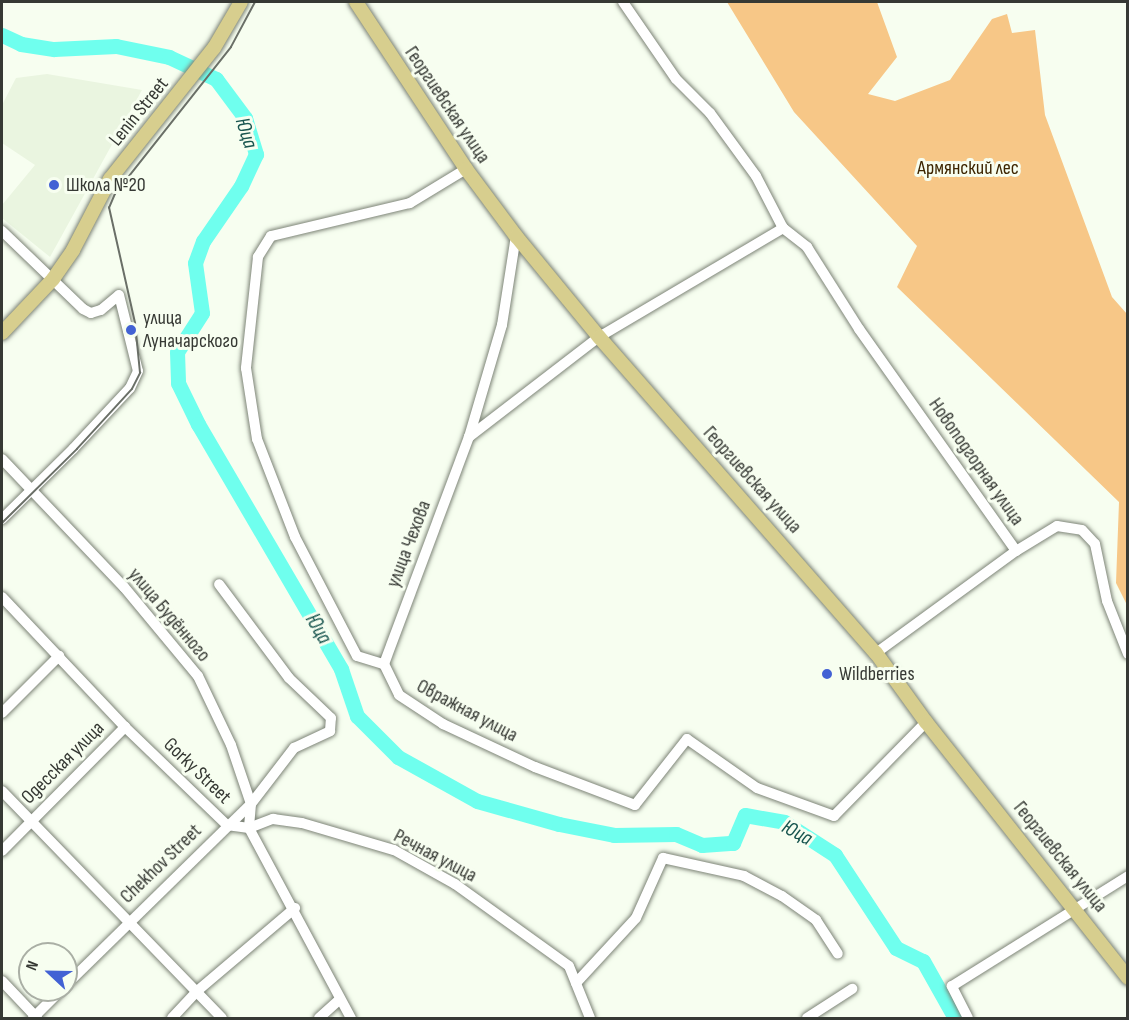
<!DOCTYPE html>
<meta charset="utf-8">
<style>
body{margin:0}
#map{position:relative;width:1129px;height:1020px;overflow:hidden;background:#f7fef0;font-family:"Sofia Sans Condensed",sans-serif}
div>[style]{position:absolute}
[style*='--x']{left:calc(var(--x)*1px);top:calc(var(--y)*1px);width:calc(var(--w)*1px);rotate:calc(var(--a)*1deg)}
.built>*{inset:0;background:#eaf5e0}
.green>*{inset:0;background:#f7c787}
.river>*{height:15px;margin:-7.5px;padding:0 7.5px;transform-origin:7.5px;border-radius:7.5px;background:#6fffee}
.roads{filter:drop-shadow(0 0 2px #7d8477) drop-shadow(0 0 2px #7d8477)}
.minor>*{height:10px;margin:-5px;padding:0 5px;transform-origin:5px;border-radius:5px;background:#fff}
.major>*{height:14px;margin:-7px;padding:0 7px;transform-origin:7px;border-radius:7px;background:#d7ce8e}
.tram>*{height:1.5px;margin:-0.75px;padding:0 0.75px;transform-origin:0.75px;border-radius:0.75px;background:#6a6f67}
.dots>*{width:16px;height:16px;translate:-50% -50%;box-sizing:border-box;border:3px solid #f7fef0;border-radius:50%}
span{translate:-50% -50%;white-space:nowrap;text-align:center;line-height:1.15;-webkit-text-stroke:6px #f7fef0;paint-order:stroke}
.street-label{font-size:20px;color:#363934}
.park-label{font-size:20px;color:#3d2500}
.poi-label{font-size:20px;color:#363934}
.left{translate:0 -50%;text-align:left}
.water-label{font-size:21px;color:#18554f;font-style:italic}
.frame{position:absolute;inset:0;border:3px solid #363934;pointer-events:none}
.north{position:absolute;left:18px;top:942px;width:60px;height:60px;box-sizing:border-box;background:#f7fef0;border:2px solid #aaafa5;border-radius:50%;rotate:292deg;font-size:16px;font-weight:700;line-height:24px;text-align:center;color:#363934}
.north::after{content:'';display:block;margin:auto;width:21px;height:27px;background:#4261d4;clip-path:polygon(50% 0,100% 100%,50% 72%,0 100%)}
</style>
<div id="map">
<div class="built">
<i style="clip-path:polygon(47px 74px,142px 90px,50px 257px,2px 218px,2px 205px,35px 165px,2px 143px,2px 105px,16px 78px)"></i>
</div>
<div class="green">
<i style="clip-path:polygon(727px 2px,877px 2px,897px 57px,868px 94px,895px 101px,950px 80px,992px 19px,1007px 14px,1012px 33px,1035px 30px,1045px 115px,1112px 297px,1127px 314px,1127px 605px,1116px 583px,1119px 502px,897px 287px,917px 246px,794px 112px)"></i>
</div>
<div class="river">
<i style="--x:2;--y:35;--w:21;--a:25"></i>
<i style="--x:21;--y:44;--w:33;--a:9"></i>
<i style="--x:54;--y:49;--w:62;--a:-2.8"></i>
<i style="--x:116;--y:46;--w:54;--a:11.7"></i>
<i style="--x:169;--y:57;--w:52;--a:25.1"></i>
<i style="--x:216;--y:79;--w:49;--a:53.4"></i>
<i style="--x:245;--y:118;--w:38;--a:73"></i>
<i style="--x:256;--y:154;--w:35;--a:115"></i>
<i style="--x:241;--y:186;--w:67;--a:124.6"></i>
<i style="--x:203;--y:241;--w:23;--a:110"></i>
<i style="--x:195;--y:263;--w:50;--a:82"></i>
<i style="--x:202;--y:313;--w:46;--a:122.7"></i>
<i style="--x:177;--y:352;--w:31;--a:88"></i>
<i style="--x:178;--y:383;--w:46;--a:64"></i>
<i style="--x:198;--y:424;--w:284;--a:59.7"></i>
<i style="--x:341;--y:669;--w:50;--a:71.2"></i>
<i style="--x:357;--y:716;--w:58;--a:45"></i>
<i style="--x:398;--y:757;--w:90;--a:29.1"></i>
<i style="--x:477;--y:801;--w:85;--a:15.7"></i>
<i style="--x:559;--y:824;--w:56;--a:11.3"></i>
<i style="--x:614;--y:835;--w:62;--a:-0.9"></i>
<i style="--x:676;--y:834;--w:28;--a:23"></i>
<i style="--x:702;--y:845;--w:31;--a:-4"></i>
<i style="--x:733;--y:843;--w:30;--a:-67"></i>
<i style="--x:745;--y:815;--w:40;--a:10"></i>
<i style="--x:784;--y:822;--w:61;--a:32.9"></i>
<i style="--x:835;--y:855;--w:111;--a:56.7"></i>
<i style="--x:896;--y:948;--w:30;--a:26"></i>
<i style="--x:923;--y:961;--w:65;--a:60.7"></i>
</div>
<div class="roads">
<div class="minor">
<i style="--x:623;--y:2;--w:93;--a:55.5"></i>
<i style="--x:676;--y:79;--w:48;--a:45"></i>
<i style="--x:710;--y:113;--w:78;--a:53.9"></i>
<i style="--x:756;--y:176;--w:59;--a:62.6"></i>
<i style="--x:783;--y:228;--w:31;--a:38"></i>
<i style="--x:807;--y:247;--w:97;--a:57.6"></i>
<i style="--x:859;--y:329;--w:272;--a:54.7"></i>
<i style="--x:1016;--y:551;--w:48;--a:-31.4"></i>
<i style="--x:1057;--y:526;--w:25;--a:9"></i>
<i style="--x:1082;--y:530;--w:19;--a:47"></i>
<i style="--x:1095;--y:544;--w:58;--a:78.1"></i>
<i style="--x:1107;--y:601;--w:57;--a:68.4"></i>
<i style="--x:466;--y:169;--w:66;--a:148.7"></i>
<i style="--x:410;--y:203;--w:143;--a:166.6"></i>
<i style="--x:271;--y:236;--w:25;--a:122"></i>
<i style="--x:258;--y:257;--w:112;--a:96.2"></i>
<i style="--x:246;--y:368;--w:72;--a:81.2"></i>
<i style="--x:257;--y:439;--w:105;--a:68.8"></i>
<i style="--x:295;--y:537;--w:134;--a:62.5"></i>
<i style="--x:357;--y:656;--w:28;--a:17"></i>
<i style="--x:384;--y:664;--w:34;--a:64"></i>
<i style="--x:399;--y:695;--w:53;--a:33.4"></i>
<i style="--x:443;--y:724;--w:102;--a:25.1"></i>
<i style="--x:535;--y:767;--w:107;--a:20.8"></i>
<i style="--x:635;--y:805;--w:84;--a:-51.8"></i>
<i style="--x:687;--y:739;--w:85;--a:35"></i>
<i style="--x:757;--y:788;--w:82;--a:20"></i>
<i style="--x:834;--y:816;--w:132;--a:-45.6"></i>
<i style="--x:2;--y:231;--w:112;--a:43.9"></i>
<i style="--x:83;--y:309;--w:9;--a:27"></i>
<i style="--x:91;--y:313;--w:10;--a:-17"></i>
<i style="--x:101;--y:310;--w:23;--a:-40"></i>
<i style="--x:119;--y:295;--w:78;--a:76"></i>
<i style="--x:138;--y:371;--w:19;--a:115"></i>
<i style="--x:130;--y:388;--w:83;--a:133.1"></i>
<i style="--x:73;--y:449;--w:100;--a:135.4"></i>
<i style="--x:469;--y:437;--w:164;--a:-37.6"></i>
<i style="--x:599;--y:337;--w:214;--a:-30.6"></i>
<i style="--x:2;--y:459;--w:177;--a:46.4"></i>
<i style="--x:124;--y:587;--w:116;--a:50.3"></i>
<i style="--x:198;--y:676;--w:76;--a:64.4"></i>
<i style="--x:231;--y:745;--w:62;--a:71.3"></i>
<i style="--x:251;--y:804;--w:24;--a:95"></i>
<i style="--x:249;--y:828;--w:26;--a:-21"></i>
<i style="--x:273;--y:819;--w:29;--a:8"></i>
<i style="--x:302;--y:823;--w:96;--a:16.4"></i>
<i style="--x:394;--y:850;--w:70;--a:29.1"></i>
<i style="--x:455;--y:884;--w:140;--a:35.7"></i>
<i style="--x:569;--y:966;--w:56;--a:68"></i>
<i style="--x:2;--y:597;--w:179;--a:46.6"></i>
<i style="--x:125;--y:727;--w:141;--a:43.9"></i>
<i style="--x:227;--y:825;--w:22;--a:8"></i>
<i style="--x:249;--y:828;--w:216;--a:61.8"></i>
<i style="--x:876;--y:653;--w:173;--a:-36.1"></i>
<i style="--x:384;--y:664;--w:242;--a:-69.5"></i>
<i style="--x:469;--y:437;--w:117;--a:-73.6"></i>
<i style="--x:502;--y:325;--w:90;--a:-81.1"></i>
<i style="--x:2;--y:713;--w:81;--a:-45"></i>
<i style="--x:2;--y:791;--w:316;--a:45.9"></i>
<i style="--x:2;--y:851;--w:175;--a:-45.2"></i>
<i style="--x:2;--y:981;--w:51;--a:46.6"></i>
<i style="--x:576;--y:983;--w:88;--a:-47.3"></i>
<i style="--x:636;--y:918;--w:66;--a:-65.8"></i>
<i style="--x:663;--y:858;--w:83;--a:12.5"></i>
<i style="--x:744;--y:876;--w:43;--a:27.8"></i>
<i style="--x:782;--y:896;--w:42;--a:35.2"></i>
<i style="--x:816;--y:920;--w:40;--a:57.1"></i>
<i style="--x:66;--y:985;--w:259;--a:-44.4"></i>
<i style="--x:251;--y:804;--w:71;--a:-52.5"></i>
<i style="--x:294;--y:748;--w:40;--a:-25"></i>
<i style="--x:330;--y:731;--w:13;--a:-86"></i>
<i style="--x:331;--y:718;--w:58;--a:-136.4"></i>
<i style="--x:289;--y:678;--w:117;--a:-126.7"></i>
<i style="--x:33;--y:1018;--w:40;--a:-45"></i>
<i style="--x:172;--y:1018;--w:35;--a:-47"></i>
<i style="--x:196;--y:992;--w:130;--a:-40.3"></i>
<i style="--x:319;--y:1018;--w:28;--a:-42"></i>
<i style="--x:807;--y:1018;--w:54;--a:-32.8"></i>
<i style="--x:968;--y:1018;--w:36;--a:-117"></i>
<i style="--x:952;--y:986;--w:208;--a:-32"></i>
</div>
<div class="major">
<i style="--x:356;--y:2;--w:200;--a:56.6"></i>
<i style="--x:466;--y:169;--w:84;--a:53.3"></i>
<i style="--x:516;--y:236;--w:131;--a:50.6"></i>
<i style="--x:599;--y:337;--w:420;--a:48.8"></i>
<i style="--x:876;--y:653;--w:85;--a:54.1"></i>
<i style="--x:926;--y:722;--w:326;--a:51.7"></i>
<i style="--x:2;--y:333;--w:74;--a:-46.6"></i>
<i style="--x:53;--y:279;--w:35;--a:-55"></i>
<i style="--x:73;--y:250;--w:80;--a:-62.5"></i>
<i style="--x:110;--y:179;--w:167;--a:-51.6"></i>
<i style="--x:214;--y:48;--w:53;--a:-59.6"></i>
</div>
</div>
<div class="tram">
<i style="--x:2;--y:523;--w:105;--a:-44.6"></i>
<i style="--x:77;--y:449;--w:81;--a:-47.5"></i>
<i style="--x:132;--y:389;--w:18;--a:-63"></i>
<i style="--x:140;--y:373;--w:50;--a:-95.7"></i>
<i style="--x:135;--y:323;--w:118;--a:-102.7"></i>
<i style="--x:109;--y:208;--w:15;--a:-67"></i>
<i style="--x:115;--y:194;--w:187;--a:-51.7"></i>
<i style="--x:231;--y:47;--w:51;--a:-61.9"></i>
</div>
<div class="dots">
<i style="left:54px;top:185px;background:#4261d4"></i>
<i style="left:131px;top:330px;background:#4261d4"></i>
<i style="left:827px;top:674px;background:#4261d4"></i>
</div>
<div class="street-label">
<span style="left:447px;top:105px;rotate:56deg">Георгиевская улица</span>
<span style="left:139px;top:112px;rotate:-51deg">Lenin Street</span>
<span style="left:976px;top:462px;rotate:55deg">Новоподгорная улица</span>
<span style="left:752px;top:480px;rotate:48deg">Георгиевская улица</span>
<span style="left:409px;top:544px;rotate:-69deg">улица Чехова</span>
<span style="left:169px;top:615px;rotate:50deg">улица Будённого</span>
<span style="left:467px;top:711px;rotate:28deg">Овражная улица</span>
<span style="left:63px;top:763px;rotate:-45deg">Одесская улица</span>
<span style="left:197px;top:771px;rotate:44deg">Gorky Street</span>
<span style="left:435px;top:856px;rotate:28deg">Речная улица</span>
<span style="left:1060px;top:857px;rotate:51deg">Георгиевская улица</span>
<span style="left:161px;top:864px;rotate:-44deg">Chekhov Street</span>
</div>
<div class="park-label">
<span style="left:968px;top:168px">Армянский лес</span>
</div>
<div class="poi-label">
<span class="left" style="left:66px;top:185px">Школа №20</span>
<span class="left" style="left:143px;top:330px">улица<br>Луначарского</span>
<span class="left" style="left:839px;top:674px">Wildberries</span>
</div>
<div class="water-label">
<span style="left:246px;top:133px;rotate:72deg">Юца</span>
<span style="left:318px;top:629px;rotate:60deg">Юца</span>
<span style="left:797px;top:833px;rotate:29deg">Юца</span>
</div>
<div class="frame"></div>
<div class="north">N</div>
</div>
